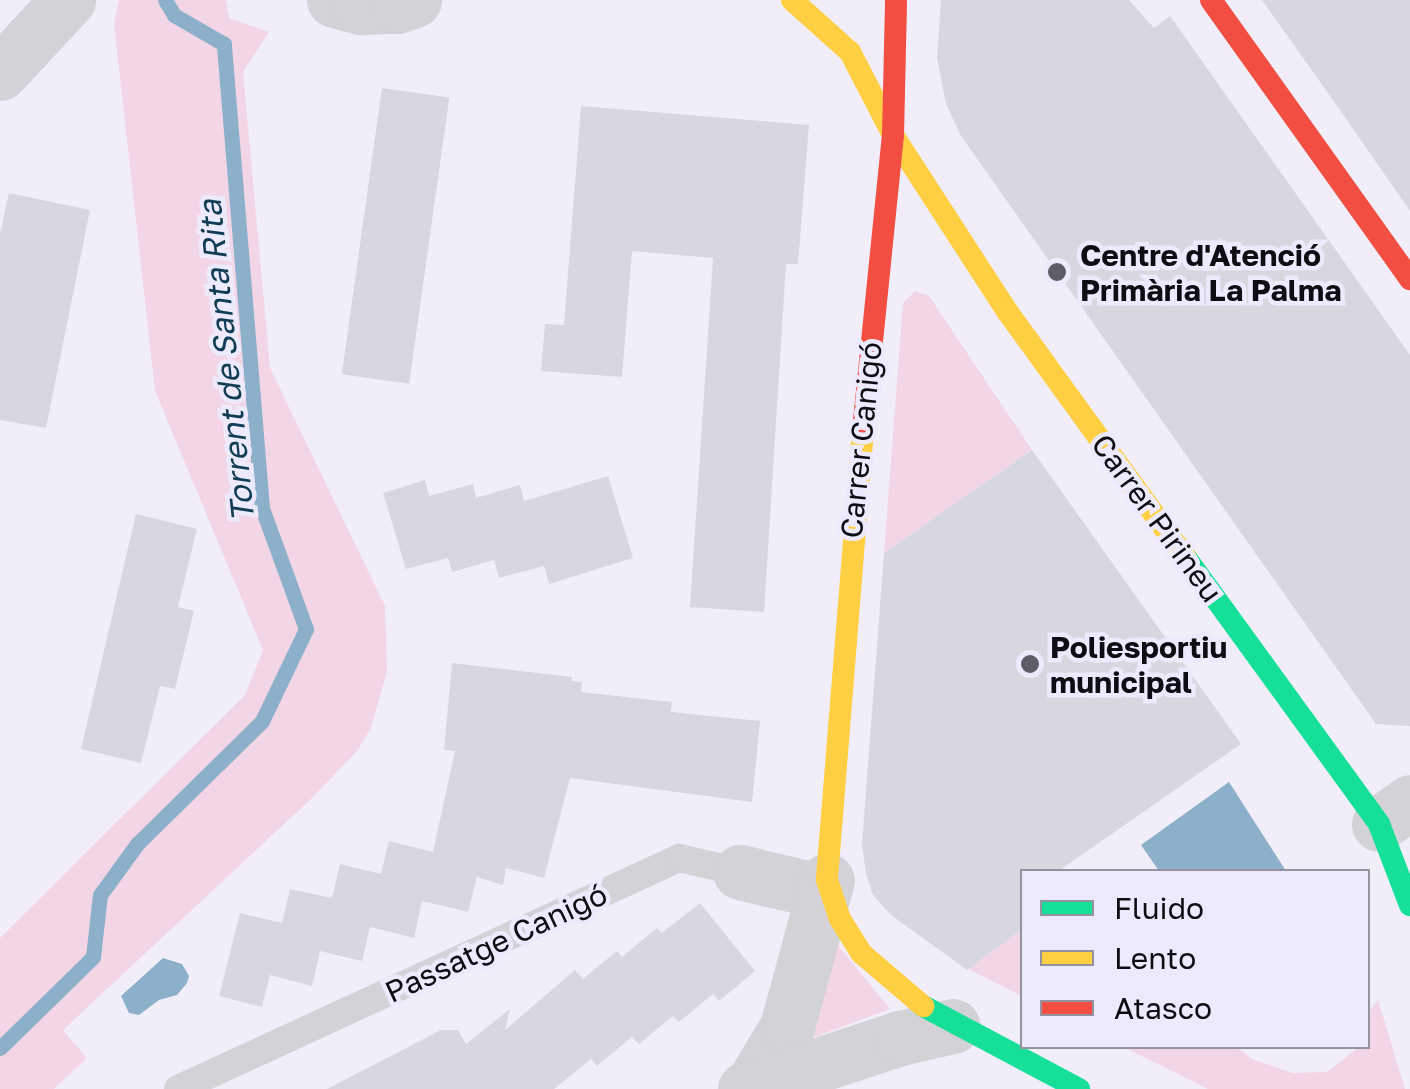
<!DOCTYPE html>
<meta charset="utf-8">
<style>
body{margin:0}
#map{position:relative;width:1410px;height:1089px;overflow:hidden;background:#f1eefa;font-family:"Golos Text",sans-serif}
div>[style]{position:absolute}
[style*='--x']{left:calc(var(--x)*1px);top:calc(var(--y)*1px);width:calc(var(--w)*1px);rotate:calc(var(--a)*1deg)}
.green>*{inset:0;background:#f2d6e5}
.water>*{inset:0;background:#8cb0c9}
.stream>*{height:15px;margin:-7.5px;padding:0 7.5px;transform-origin:7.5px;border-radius:7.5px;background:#8cb0c9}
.building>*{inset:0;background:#d7d7e0;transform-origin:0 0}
.lane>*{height:28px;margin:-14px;padding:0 14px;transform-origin:14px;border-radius:14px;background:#d3d2d6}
.street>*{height:55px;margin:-27.5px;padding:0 27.5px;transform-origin:27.5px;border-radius:27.5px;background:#d3d2d6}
.fast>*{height:22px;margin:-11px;padding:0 11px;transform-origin:11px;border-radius:11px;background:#16e098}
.slow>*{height:22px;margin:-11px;padding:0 11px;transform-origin:11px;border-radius:11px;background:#ffcf43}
.jam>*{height:22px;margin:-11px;padding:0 11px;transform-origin:11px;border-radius:11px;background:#f24e42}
.dots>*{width:28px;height:28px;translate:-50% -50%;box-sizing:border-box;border:5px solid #eeeafe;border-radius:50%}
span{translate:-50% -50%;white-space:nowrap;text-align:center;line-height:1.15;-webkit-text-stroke:9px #eeeafe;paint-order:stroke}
.poi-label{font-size:30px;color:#0f0d14;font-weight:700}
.left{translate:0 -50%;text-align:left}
.street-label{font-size:30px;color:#0f0d14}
.water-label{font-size:32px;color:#103d53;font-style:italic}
.legend{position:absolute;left:1020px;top:869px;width:350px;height:180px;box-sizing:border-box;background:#eeeafe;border:2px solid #9592a0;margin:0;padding:12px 18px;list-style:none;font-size:30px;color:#0f0d14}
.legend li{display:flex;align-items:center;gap:20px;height:50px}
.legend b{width:50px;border:2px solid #9592a0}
</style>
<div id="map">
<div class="green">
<i style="clip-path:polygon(119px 0,226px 0,229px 18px,269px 32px,243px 72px,270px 368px,385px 606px,387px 671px,371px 728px,357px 751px,312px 798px,63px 1030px,87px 1058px,54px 1089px,0 1089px,0 938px,245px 695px,263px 650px,155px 391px,114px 24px)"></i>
<i style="clip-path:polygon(915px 291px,929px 296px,1032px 450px,884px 553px,903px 303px)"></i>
<i style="clip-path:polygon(1022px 929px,1022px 996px,968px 969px)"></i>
<i style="clip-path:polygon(829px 934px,890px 1009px,799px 1043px)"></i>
<i style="clip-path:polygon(1378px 1000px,1405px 1089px,1208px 1089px,1123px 1047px,1237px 1047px,1252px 1059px,1292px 1073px,1327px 1072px,1359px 1047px,1368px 1046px,1368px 1013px)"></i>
</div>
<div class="water">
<i style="clip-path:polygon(1229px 782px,1286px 871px,1159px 871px,1141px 845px)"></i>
<i style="clip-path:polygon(163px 958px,182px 964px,189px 976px,187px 983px,177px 995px,159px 1000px,139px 1015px,129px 1013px,121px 996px)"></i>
</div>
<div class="stream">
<i style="--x:0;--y:1048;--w:130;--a:-44.4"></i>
<i style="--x:93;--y:957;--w:62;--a:-83.6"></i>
<i style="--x:100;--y:895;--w:63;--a:-54"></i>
<i style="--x:137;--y:844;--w:175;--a:-44.5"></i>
<i style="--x:262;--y:721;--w:102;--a:-64.4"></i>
<i style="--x:306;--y:629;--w:129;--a:-110"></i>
<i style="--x:262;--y:508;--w:466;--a:-94.7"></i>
<i style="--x:224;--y:44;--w:58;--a:-149.9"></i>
<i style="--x:174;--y:15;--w:17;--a:-121"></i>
</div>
<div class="building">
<i style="clip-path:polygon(941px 0,1129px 0,1154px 28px,1170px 16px,1410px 355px,1410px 726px,1376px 724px,961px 136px,946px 104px,937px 58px)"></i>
<i style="clip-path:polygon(1262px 0,1410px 0,1410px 211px,1342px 113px)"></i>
<i style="left:382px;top:88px;width:68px;height:289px;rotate:8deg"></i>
<i style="clip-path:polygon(581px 106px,809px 125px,798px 264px,786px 264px,764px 612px,690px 607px,713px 258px,632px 251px,622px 377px,541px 371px,545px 324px,564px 325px)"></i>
<i style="clip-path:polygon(9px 193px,90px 210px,46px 428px,0 420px,0 234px)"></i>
<i style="clip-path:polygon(1032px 450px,1241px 744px,1057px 872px,1022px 872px,1022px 929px,967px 970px,891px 915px,873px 895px,866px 874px,862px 844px,884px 553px)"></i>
<i style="clip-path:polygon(608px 476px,633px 558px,549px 584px,544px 566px,499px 578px,494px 560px,452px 572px,448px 558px,406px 569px,383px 493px,425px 480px,429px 496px,473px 484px,476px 498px,520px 485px,524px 501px)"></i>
<i style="clip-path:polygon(136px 514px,197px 529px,178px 607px,194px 611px,175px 689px,160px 686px,141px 763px,81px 749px)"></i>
<i style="clip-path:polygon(452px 663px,572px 677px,571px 681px,582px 682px,581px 692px,672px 702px,671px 712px,760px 721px,752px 802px,570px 778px,544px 878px,506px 868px,503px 885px,477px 877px,468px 912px,422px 901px,414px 938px,370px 927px,362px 961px,320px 951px,312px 986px,270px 975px,262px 1007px,219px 996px,240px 913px,282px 923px,290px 889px,332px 898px,340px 864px,381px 874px,389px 841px,433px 852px,455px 751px,444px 750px)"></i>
<i style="clip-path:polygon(700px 903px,755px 971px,719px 1001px,713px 994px,679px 1022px,673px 1016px,639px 1044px,632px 1037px,597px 1066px,591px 1059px,554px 1089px,327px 1089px,441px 1030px,458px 1030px,466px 1044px,510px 1009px,505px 1030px,575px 970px,583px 979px,617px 951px,622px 957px,657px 928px,662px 933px)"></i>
</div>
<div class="lane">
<i style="--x:178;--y:1089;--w:552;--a:-24.75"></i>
<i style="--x:679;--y:858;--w:63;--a:12.9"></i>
</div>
<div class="street">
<i style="--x:334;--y:0;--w:28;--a:15"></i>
<i style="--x:361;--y:7;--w:36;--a:-2"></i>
<i style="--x:397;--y:6;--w:18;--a:-19"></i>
<i style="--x:0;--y:73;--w:100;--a:-47"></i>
<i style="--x:1379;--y:824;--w:38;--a:-35"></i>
<i style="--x:740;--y:872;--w:85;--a:13.5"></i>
<i style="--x:751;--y:1087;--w:70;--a:-59"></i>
<i style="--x:787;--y:1027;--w:152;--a:-74.8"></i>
<i style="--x:745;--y:1089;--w:163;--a:-18.2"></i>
<i style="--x:900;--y:1038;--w:54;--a:-12.8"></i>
</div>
<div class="fast">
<i style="--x:1186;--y:558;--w:329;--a:54"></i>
<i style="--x:1379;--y:824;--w:87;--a:69.1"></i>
<i style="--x:923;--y:1006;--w:177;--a:28"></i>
</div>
<div class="slow">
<i style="--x:792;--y:0;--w:78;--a:41.9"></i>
<i style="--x:850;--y:52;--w:93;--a:62.6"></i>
<i style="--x:893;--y:135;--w:210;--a:57.1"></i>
<i style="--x:1007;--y:311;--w:305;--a:54.1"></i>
<i style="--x:863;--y:430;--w:451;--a:94.6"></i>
<i style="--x:827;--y:880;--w:41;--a:71.6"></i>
<i style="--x:840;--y:919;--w:40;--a:58"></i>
<i style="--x:861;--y:953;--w:82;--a:40.5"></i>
</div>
<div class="jam">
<i style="--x:1211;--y:0;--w:343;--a:54.5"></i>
<i style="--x:863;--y:430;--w:297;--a:-84.2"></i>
<i style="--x:893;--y:135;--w:135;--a:-88.7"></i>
</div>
<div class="dots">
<i style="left:1057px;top:272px;background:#5e5c64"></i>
<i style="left:1030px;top:664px;background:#5e5c64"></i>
</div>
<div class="poi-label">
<span class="left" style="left:1080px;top:272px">Centre d'Atenció<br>Primària La Palma</span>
<span class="left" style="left:1050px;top:664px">Poliesportiu<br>municipal</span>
</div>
<div class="street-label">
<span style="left:861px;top:440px;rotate:-84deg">Carrer Canigó</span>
<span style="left:1157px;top:518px;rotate:54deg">Carrer Pirineu</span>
<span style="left:496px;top:943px;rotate:-25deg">Passatge Canigó</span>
</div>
<div class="water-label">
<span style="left:226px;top:361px;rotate:-96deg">Torrent de Santa Rita</span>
</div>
<ul class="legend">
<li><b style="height:12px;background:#16e098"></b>Fluido</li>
<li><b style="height:12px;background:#ffcf43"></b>Lento</li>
<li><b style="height:12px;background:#f24e42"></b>Atasco</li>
</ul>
</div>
